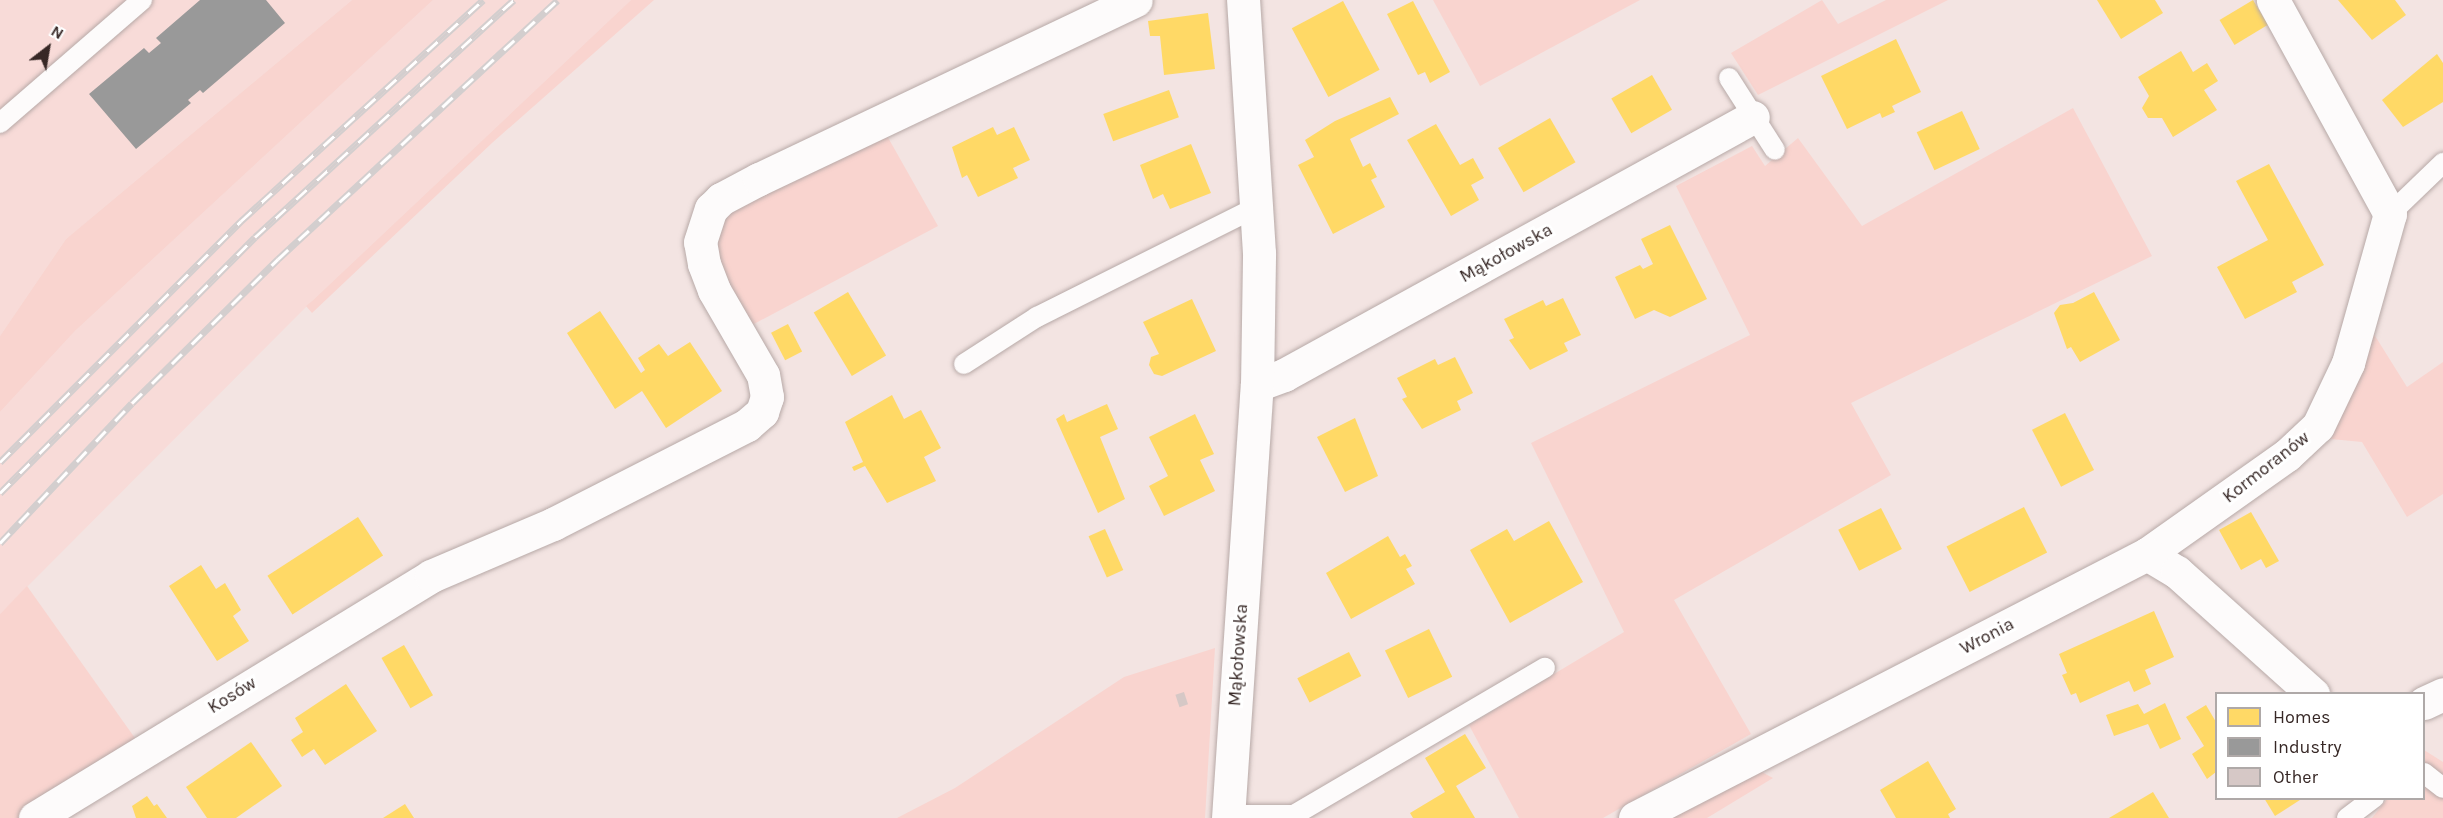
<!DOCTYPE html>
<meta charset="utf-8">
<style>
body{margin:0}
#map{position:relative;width:2443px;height:818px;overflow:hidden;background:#f3e4e2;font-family:Karla,sans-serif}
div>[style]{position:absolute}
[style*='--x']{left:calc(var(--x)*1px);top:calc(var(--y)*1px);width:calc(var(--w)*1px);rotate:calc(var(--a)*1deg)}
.built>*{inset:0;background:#f8dbd8}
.green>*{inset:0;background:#f9d4cf}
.homes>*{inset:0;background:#ffd966;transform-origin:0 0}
.industry>*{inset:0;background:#999}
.building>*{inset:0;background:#d6c8c6;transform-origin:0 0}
.roads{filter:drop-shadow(0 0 2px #b7a9a7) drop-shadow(0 0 2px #b7a9a7)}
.service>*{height:20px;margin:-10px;padding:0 10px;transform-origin:10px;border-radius:10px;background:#fdfbfb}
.minor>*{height:33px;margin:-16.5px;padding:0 16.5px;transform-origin:16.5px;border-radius:16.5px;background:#fdfbfb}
.tertiary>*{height:33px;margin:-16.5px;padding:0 16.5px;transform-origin:16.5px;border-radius:16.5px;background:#fdfbfb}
.rail>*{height:7px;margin-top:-3.5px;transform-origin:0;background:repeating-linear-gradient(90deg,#fff 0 14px,#d3cece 0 28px);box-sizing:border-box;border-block:2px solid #d3cece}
span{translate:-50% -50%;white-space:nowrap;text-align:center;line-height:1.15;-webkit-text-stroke:6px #fff;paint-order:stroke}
.street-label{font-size:18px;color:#372826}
.legend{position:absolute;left:2215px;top:692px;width:210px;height:108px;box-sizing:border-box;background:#fff;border:2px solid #afa9a8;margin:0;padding:8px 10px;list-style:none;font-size:18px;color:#372826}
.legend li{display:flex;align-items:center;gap:12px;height:30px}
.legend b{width:30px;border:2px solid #afa9a8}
.north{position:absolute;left:18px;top:18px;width:60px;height:60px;-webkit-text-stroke:4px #fff;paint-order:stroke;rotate:31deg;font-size:16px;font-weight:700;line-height:24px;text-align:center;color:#372826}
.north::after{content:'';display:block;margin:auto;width:21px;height:27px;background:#372826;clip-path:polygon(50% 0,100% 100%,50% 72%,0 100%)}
</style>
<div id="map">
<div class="built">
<i style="clip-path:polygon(0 0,352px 0,66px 239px,0 336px)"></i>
<i style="clip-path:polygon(433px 0,631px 0,312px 301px,0 614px,0 412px,75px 331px)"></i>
</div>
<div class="green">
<i style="clip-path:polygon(352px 0,433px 0,75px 331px,0 412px,0 336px,66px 239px)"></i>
<i style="clip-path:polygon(631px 0,654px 0,492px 143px,312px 313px,306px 306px,312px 301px)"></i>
<i style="clip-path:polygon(1433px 0,1640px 0,1480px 86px)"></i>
<i style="clip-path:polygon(1822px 0,1838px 24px,1886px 0,1948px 0,1758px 95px,1731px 53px)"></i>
<i style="clip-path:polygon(2073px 108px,2152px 256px,1851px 403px,1891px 475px,1674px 600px,1751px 734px,1603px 818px,1519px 818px,1469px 725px,1624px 632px,1531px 443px,1750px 335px,1676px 186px,1752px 146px,1765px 166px,1798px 138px,1862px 226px)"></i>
<i style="clip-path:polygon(886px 134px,938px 226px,752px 325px,714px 261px,718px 218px)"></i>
<i style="clip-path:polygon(2372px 331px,2407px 387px,2443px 362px,2443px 494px,2407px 517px,2362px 442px,2331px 439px)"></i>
<i style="clip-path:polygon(27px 586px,137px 741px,18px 818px,0 818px,0 614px)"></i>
<i style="clip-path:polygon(1215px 648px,1205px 818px,897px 818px,955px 788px,1124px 677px)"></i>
<i style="clip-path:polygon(2424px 750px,2443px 762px,2443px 818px,2372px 818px,2387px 799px,2424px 798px)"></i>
<i style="clip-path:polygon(1758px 770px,1773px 778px,1707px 818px,1662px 818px)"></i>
</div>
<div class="homes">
<i style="clip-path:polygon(2097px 0,2155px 0,2163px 13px,2121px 39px)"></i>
<i style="left:2253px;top:0;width:29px;height:39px;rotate:59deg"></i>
<i style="clip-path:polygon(2338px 0,2395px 0,2406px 15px,2372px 40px)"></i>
<i style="left:1343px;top:1px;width:78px;height:58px;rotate:62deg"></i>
<i style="clip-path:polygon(1413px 1px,1450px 72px,1430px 83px,1425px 72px,1418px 75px,1387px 14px)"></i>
<i style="clip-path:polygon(1208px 13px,1215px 69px,1164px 75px,1160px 36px,1150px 36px,1148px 21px)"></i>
<i style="clip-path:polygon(1896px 39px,1921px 92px,1892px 106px,1895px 112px,1882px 118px,1880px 113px,1847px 129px,1821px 76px)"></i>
<i style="clip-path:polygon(2181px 51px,2193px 72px,2207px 63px,2218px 81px,2204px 90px,2217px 110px,2173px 137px,2162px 118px,2148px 118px,2142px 108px,2149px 96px,2138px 77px)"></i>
<i style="clip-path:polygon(2437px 54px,2443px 63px,2443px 102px,2403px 127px,2382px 100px)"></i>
<i style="left:1652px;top:75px;width:40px;height:47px;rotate:60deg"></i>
<i style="left:1169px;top:90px;width:29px;height:70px;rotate:70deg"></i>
<i style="clip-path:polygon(1390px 97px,1399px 114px,1350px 139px,1363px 167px,1370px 163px,1377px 177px,1371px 180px,1385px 207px,1333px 234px,1298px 165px,1314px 157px,1305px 140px,1335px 121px)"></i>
<i style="left:1962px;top:111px;width:42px;height:50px;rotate:65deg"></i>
<i style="left:1550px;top:118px;width:51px;height:60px;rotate:60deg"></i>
<i style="clip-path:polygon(1436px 124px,1460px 165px,1473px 158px,1484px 178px,1471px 185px,1479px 200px,1451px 216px,1407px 140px)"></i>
<i style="clip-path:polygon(993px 127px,997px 135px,1014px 127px,1030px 160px,1013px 168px,1018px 178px,978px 197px,967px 175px,962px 178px,952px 147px)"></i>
<i style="clip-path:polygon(1191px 144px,1211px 193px,1170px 209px,1163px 194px,1153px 199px,1140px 165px)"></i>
<i style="clip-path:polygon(2269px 164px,2324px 265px,2292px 282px,2297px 292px,2245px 319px,2217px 267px,2268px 240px,2236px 181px)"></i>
<i style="clip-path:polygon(1670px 225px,1707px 299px,1670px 317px,1654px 310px,1635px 319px,1615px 277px,1640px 265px,1643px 269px,1653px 264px,1641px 239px)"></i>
<i style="left:848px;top:292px;width:74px;height:40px;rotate:59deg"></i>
<i style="clip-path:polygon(2094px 292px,2120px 340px,2080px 362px,2071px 347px,2067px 349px,2054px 313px,2060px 305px,2073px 303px)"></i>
<i style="clip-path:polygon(1563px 298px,1581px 335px,1564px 343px,1568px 351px,1530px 370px,1509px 340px,1514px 338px,1504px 319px,1543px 300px,1546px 306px)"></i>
<i style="clip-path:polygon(1192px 299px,1216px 351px,1162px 376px,1154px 374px,1149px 365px,1151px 357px,1159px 354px,1143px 322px)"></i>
<i style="clip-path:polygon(600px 311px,641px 373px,645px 370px,638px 358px,659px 344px,668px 356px,690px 342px,722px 391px,666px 428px,642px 391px,615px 409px,567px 333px)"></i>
<i style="left:788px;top:324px;width:31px;height:19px;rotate:63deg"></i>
<i style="clip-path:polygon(1455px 357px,1473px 393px,1457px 401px,1461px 410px,1422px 429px,1402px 399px,1407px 397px,1397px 378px,1435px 359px,1438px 365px)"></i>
<i style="clip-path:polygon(892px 395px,904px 419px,921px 410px,941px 448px,924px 457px,936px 481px,887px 503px,865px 466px,854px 471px,852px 467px,863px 462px,845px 422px)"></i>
<i style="clip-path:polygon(1107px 404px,1118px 429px,1100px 437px,1125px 499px,1098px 513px,1056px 419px,1064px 414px,1067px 422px)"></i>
<i style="left:2065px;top:413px;width:64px;height:37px;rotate:63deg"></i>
<i style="clip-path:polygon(1195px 414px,1214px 454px,1200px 460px,1215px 491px,1164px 516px,1149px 486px,1168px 476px,1149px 437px)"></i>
<i style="clip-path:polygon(1355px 418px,1378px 476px,1345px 492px,1317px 437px)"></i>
<i style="left:2024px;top:507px;width:51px;height:87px;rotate:63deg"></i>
<i style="left:1881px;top:508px;width:46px;height:48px;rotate:63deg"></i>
<i style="clip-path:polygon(2251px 512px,2279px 561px,2266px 568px,2261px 559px,2241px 570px,2219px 530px)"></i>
<i style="left:358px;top:517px;width:46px;height:108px;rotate:57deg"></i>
<i style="clip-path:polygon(1549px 521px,1583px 582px,1510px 623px,1470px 550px,1507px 529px,1514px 541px)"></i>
<i style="left:1105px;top:529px;width:45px;height:18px;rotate:66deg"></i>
<i style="clip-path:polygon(1388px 536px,1400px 557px,1405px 554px,1412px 566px,1406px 569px,1415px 584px,1351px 619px,1326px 573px)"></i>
<i style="clip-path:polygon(201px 565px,216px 589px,225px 583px,241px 610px,233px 616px,249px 641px,217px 661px,169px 586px)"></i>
<i style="clip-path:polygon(2154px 611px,2174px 657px,2145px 670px,2151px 684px,2134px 692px,2129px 681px,2080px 703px,2076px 693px,2071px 695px,2062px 675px,2067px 673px,2059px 654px)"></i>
<i style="left:1429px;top:629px;width:53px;height:49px;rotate:64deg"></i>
<i style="left:404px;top:645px;width:58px;height:26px;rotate:60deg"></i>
<i style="left:1349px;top:652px;width:27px;height:58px;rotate:63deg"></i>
<i style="clip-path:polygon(346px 684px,377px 731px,325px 765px,314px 749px,302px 757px,291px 740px,303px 732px,295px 718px)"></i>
<i style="clip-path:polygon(2165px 703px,2181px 739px,2160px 749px,2148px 724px,2114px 736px,2106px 715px,2138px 704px,2144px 714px)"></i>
<i style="clip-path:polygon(2206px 705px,2216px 722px,2216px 772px,2207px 779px,2192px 754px,2204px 746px,2186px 717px)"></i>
<i style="clip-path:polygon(1465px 734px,1486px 768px,1456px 786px,1475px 818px,1413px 818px,1410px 813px,1445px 792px,1425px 758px)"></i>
<i style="clip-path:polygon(251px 742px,282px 786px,236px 818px,207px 818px,186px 787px)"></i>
<i style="clip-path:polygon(1928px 761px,1956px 809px,1948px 814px,1950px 818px,1896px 818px,1880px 790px)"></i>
<i style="clip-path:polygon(2153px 792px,2169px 818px,2109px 818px)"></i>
<i style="clip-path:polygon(147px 796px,154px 806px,157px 804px,167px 818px,136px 818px,132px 806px)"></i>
<i style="clip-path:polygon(2264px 798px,2303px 798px,2275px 816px)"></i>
<i style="clip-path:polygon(405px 804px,414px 818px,383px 818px)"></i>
</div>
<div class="industry">
<i style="clip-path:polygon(200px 0,266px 0,285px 23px,203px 93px,200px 90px,188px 100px,191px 103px,136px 149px,89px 94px,144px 48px,149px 53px,161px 43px,156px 38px)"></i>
</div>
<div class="building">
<i style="left:1184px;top:692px;width:13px;height:9px;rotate:72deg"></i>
</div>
<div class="roads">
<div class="service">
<i style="--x:1729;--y:78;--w:85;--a:57.4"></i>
<i style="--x:0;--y:123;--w:188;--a:-40.9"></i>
<i style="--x:2390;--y:214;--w:74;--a:-43.9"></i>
<i style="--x:964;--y:364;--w:87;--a:-32.8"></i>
<i style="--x:1037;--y:317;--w:246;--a:-26.6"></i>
<i style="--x:2424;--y:773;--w:24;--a:38"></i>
<i style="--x:1228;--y:815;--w:66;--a:0"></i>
<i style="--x:1294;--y:815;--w:291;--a:-30.4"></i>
<i style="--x:2347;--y:818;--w:34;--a:-37"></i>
</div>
<div class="minor">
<i style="--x:1257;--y:385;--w:29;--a:-20"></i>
<i style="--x:1284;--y:375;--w:535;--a:-28.82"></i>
<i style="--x:2147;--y:554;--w:171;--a:-35.3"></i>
<i style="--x:2287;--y:455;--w:42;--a:-43.1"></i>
<i style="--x:2318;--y:426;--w:70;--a:-64.5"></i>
<i style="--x:2348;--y:363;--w:155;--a:-74.3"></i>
<i style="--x:2390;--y:214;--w:244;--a:-118.7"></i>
<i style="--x:2424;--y:703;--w:21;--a:-25"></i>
<i style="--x:35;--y:818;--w:464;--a:-31.4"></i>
<i style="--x:431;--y:576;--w:133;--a:-23.1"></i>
<i style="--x:553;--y:524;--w:218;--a:-27"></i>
<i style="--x:747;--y:425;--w:20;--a:-41"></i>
<i style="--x:762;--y:412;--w:16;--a:-72"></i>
<i style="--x:767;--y:397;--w:22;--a:-100"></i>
<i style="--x:763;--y:375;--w:98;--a:-120"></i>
<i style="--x:714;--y:290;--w:28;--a:-111"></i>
<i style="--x:704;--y:264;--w:22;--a:-100"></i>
<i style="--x:700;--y:242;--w:35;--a:-72"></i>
<i style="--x:711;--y:209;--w:14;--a:-45"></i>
<i style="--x:721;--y:199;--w:43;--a:-27.8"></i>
<i style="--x:759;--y:179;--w:417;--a:-25.4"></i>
<i style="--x:1635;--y:818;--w:576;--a:-27.28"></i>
<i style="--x:2147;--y:554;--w:35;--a:31"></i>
<i style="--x:2177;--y:572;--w:183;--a:41.9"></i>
</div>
<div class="tertiary">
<i style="--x:1228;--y:818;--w:434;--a:-86.2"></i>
<i style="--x:1257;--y:385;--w:132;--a:-89.1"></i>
<i style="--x:1259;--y:253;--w:254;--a:-93.6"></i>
</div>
</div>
<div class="rail">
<i style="--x:0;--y:462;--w:341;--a:-45"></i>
<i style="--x:241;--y:221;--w:328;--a:-42.4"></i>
<i style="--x:0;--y:493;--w:361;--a:-45.1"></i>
<i style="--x:255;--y:237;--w:351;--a:-42.5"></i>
<i style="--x:0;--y:543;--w:192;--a:-46.7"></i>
<i style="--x:132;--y:403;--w:205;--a:-44.6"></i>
<i style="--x:278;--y:259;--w:381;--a:-42.8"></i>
</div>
<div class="street-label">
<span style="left:1506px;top:253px;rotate:-29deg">Mąkołowska</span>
<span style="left:2266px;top:467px;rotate:-38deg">Kormoranów</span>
<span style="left:1987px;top:636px;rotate:-28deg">Wronia</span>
<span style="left:1238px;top:655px;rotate:-86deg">Mąkołowska</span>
<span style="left:232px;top:695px;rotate:-32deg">Kosów</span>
</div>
<ul class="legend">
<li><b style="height:16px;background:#ffd966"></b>Homes</li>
<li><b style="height:16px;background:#999"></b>Industry</li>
<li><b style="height:16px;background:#d6c8c6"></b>Other</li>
</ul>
<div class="north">N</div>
</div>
